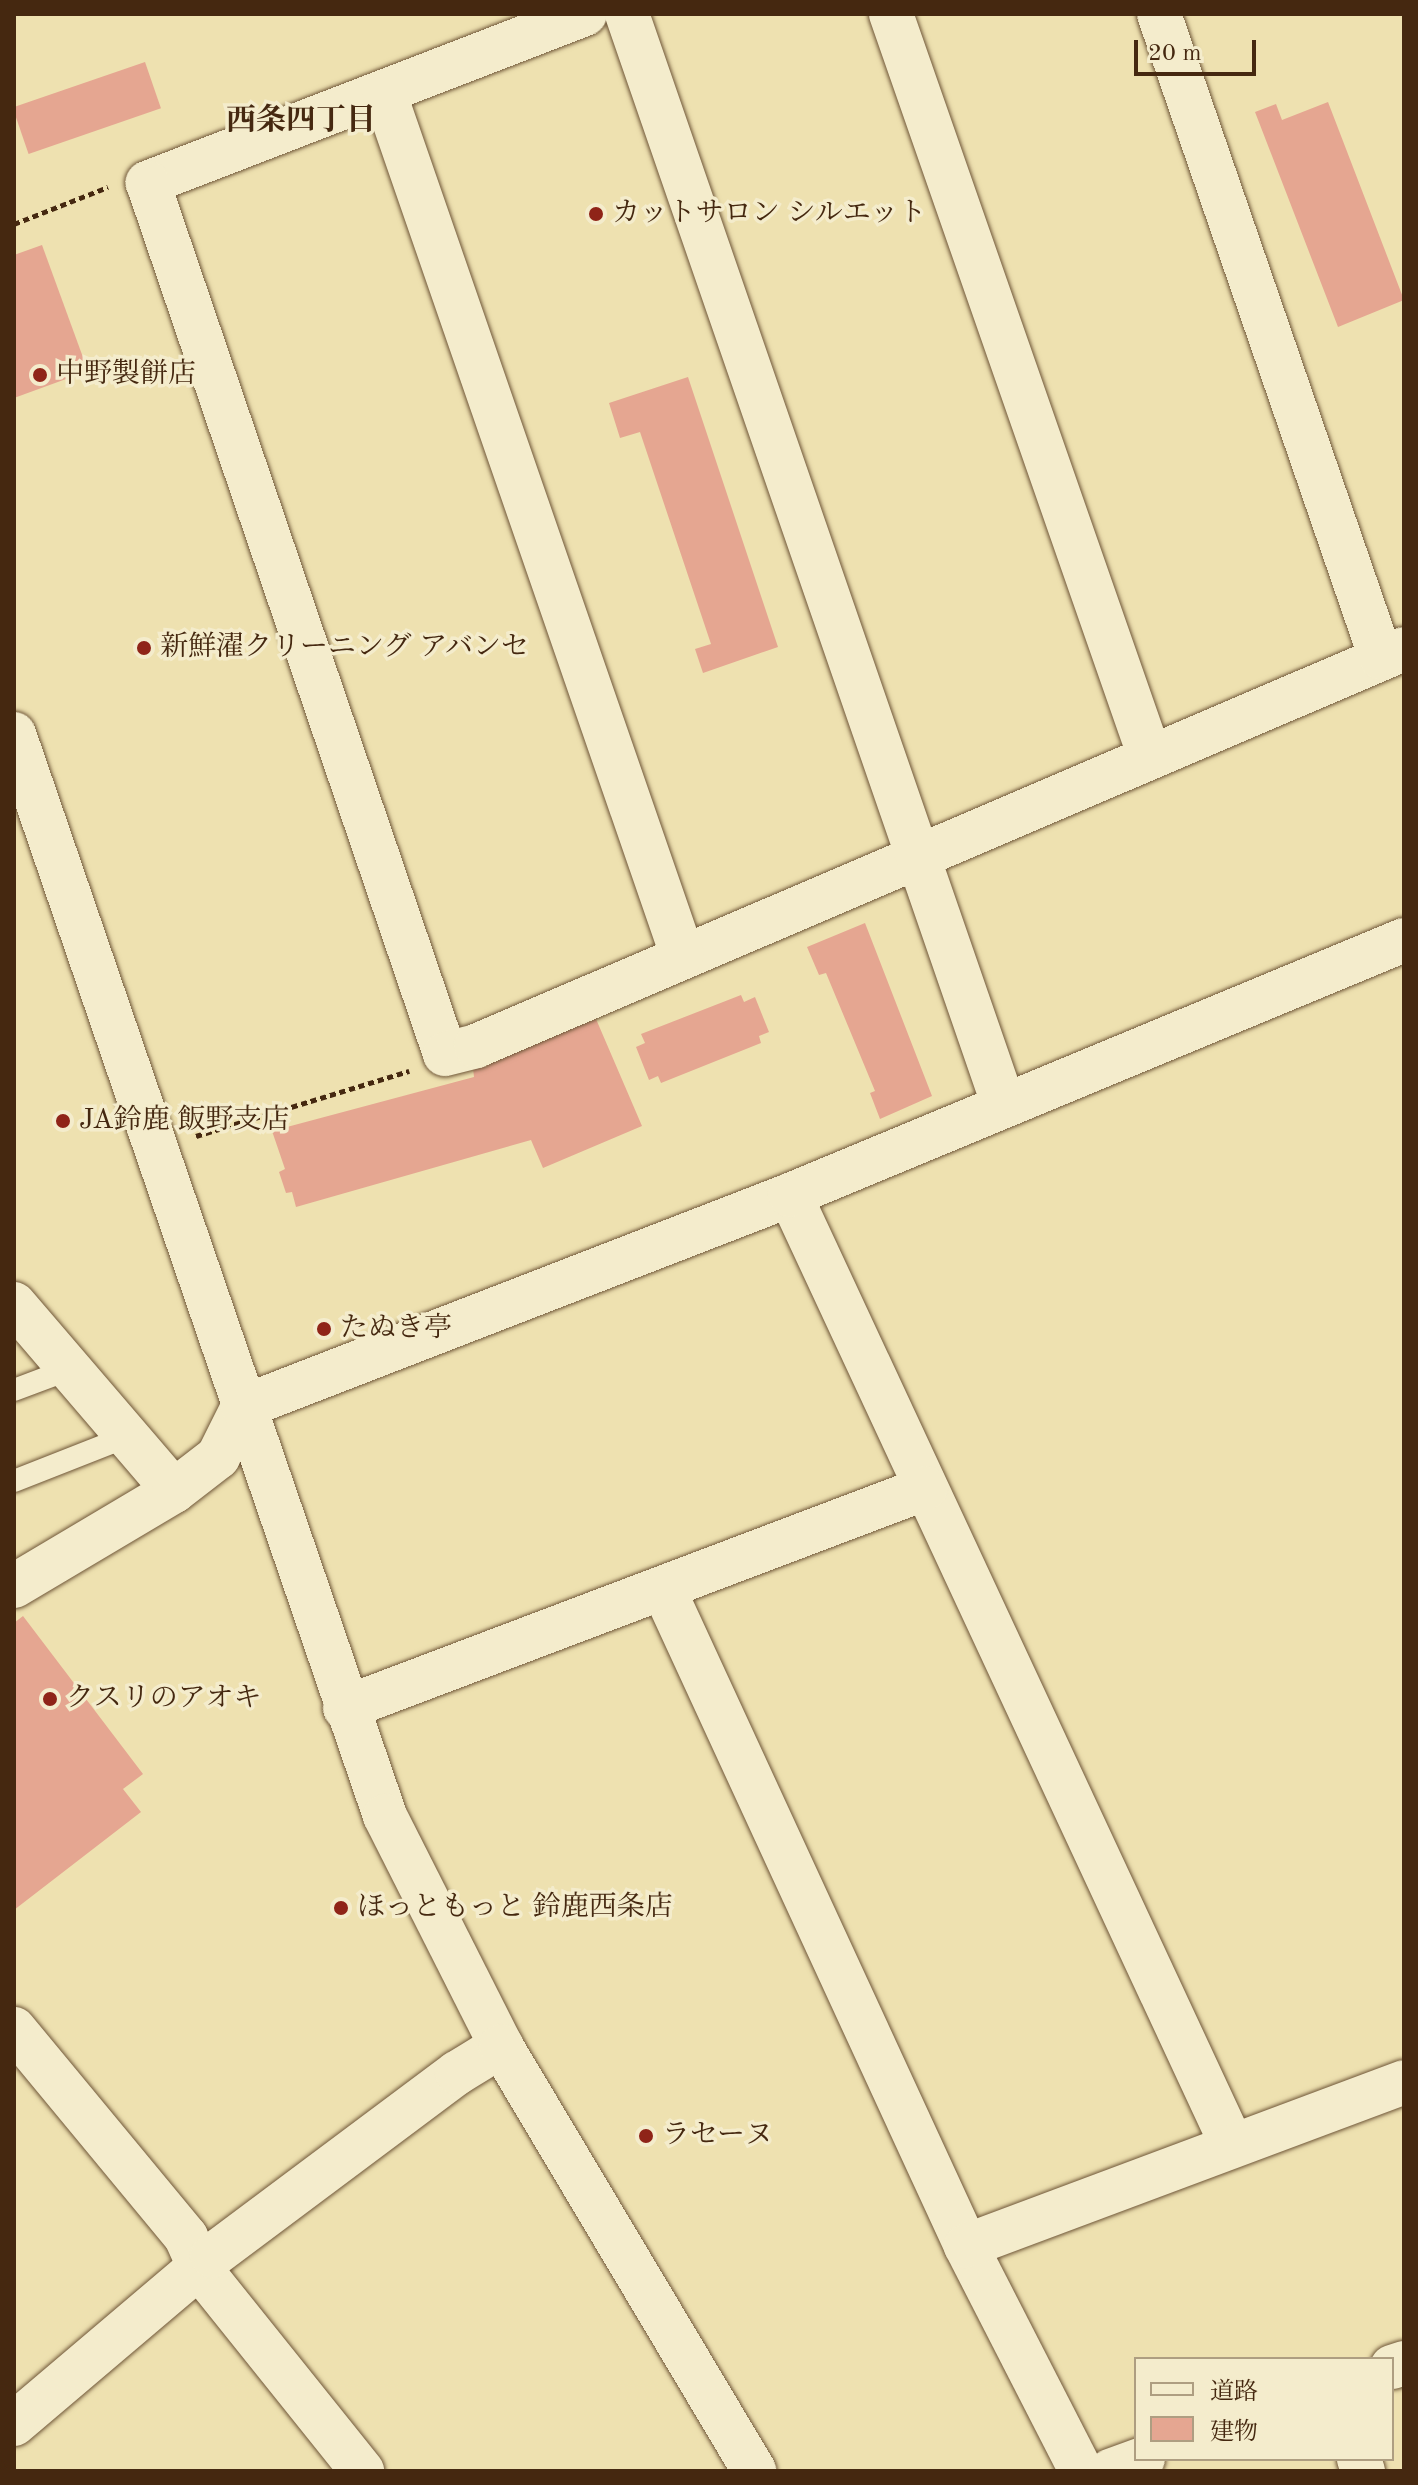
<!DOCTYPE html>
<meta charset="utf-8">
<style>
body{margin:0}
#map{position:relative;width:1418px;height:2485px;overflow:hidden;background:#eee1b0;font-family:"Old Standard TT","Noto Serif JP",serif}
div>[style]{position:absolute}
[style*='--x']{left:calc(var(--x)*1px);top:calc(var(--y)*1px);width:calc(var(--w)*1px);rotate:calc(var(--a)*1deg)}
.building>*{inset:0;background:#e5a691;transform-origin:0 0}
.path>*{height:5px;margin-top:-2.5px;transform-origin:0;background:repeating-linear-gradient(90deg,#452810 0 6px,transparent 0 10px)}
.roads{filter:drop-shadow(0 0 2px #6f5638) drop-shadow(0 0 2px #6f5638)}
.service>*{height:22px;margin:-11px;padding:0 11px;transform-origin:11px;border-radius:11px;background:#f4eccc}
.minor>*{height:44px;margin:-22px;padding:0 22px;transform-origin:22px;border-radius:22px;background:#f4eccc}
.tertiary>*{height:44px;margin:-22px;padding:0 22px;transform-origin:22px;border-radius:22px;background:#f4eccc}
.dots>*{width:22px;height:22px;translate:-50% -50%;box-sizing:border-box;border:4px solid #f4eccc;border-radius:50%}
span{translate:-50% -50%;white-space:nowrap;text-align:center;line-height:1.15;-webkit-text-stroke:7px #f4eccc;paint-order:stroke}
.poi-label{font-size:28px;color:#452810}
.left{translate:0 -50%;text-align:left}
.neighbourhood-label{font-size:30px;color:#452810;font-weight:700}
.frame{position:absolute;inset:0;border:16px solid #452810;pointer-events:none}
.legend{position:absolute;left:1134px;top:2357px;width:260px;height:104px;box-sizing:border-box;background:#f4eccc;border:2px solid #ae9e81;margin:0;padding:10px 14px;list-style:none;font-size:24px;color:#452810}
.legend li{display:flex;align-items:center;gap:16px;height:40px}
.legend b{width:40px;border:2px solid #ae9e81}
.scale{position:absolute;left:1134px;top:40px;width:122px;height:36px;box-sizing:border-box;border:4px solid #452810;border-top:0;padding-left:10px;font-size:24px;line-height:28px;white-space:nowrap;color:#452810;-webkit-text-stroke:6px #f4eccc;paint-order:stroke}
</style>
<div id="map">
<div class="building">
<i style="left:145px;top:62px;width:49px;height:140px;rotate:71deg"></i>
<i style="clip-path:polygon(1328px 102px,1404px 300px,1338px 327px,1255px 112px,1276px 104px,1282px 120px)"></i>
<i style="clip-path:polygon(42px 245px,88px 371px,14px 398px,14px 255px)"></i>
<i style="clip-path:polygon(688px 377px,778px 647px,703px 673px,695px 649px,711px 644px,640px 432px,620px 438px,609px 403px)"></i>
<i style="clip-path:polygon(865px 923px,932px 1096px,880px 1119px,870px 1093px,875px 1091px,826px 973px,819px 975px,807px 947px)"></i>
<i style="clip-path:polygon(741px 995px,744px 1002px,755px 997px,769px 1032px,759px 1036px,761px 1043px,661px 1083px,658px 1076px,649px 1080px,636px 1047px,645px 1043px,641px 1034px)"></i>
<i style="clip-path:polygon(596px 1019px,642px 1126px,543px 1168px,531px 1140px,296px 1207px,292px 1192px,286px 1193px,279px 1172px,285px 1169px,272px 1131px,474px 1077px,473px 1068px)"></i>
<i style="clip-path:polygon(23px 1616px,143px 1774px,123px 1789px,141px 1812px,14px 1910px,14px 1623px)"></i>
</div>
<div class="path">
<i style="--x:14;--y:224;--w:101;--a:-21.5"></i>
<i style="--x:196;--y:1136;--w:223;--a:-17"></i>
</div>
<div class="roads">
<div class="service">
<i style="--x:14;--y:1390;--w:60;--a:-20.6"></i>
<i style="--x:14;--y:1481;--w:123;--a:-21.5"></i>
</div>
<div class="minor">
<i style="--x:585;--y:14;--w:469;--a:158.9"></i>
<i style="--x:148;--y:183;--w:920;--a:71.17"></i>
<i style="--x:445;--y:1054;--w:32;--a:-14"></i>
<i style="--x:476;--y:1046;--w:1009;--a:-23.16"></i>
<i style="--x:627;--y:14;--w:1155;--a:70.95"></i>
<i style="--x:891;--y:14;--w:784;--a:70.78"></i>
<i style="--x:1159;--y:14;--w:681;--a:70.98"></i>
<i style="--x:384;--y:92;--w:912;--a:70.93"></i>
<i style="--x:790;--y:1195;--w:1048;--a:65.05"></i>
<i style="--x:14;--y:1304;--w:246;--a:49.4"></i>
<i style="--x:14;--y:1586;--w:186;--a:-30.7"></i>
<i style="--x:174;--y:1491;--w:56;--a:-37.7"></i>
<i style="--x:218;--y:1457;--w:56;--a:-63.4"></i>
<i style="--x:243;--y:1407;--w:587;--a:-21.18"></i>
<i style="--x:790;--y:1195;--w:665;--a:-22.55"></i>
<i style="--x:663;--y:1588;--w:724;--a:65.27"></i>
<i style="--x:966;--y:2246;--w:253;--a:62.9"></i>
<i style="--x:345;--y:1708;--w:621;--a:-20.74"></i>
<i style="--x:14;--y:2029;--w:270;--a:50.4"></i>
<i style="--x:186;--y:2237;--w:36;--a:66"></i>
<i style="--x:201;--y:2270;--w:258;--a:51.3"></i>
<i style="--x:966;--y:2246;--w:468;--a:-20.5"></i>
<i style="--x:1392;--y:2367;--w:13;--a:-18"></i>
<i style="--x:14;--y:2424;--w:260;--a:-40.3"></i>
<i style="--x:212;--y:2256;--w:306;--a:-36.8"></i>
<i style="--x:457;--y:2073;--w:52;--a:-31.5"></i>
<i style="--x:1359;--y:2459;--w:13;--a:72"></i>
<i style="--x:1110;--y:2471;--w:35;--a:-20"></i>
</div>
<div class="tertiary">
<i style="--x:14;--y:734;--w:1144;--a:71.07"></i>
<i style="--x:385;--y:1816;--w:258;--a:63.2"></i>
<i style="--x:501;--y:2046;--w:495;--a:59.2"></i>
</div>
</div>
<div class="dots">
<i style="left:596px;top:214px;background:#8f2418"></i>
<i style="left:40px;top:375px;background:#8f2418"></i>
<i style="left:144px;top:648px;background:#8f2418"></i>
<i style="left:63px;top:1121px;background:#8f2418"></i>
<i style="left:324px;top:1329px;background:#8f2418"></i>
<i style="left:50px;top:1699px;background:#8f2418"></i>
<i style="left:341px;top:1908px;background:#8f2418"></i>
<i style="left:646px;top:2136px;background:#8f2418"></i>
</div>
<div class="poi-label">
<span class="left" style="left:612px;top:214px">カットサロン シルエット</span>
<span class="left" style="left:56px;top:375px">中野製餅店</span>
<span class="left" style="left:160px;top:648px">新鮮濯クリーニング アバンセ</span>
<span class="left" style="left:79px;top:1121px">JA鈴鹿 飯野支店</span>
<span class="left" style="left:340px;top:1329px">たぬき亭</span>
<span class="left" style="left:66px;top:1699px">クスリのアオキ</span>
<span class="left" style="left:357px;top:1908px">ほっともっと 鈴鹿西条店</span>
<span class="left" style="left:662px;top:2136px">ラセーヌ</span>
</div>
<div class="neighbourhood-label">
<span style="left:301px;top:121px">西条四丁目</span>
</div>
<div class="frame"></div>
<ul class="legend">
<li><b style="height:10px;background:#f4eccc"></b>道路</li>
<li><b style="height:22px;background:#e5a691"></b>建物</li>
</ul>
<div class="scale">20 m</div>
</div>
